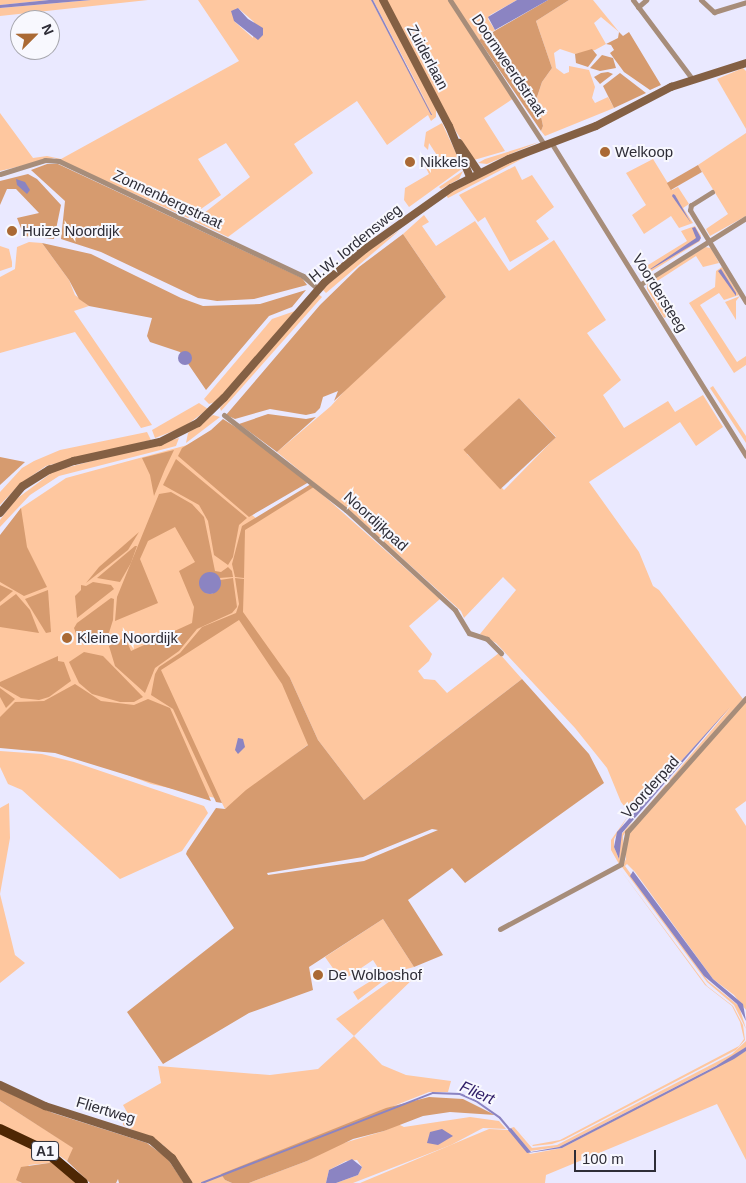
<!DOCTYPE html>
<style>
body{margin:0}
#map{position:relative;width:746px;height:1183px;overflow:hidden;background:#eae9ff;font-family:Arial,sans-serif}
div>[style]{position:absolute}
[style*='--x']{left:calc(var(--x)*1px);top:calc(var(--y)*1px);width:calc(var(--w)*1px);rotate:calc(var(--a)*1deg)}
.green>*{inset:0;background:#fec79f}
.forest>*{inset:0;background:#d69b6f;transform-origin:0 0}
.water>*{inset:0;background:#8b84c2}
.round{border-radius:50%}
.stream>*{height:2px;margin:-1px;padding:0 1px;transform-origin:1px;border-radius:1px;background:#8b84c2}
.minor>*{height:5px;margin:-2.5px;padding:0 2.5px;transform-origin:2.5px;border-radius:2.5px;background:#a78d7a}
.secondary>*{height:8px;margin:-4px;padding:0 4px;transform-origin:4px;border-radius:4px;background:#846044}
.motorway>*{height:10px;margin:-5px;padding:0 5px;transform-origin:5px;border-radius:5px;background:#4e2704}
.dots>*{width:14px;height:14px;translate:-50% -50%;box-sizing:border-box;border:2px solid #f8f8fe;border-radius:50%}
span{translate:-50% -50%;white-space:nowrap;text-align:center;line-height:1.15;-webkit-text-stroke:4px #f8f8fe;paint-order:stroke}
.shield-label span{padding:1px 4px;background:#f8f8fe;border:1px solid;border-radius:4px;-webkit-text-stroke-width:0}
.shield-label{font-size:14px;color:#2e2d37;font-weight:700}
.street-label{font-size:15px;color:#2e2d37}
.poi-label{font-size:15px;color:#2e2d37}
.left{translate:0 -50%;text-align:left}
.water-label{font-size:16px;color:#301e68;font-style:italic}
.north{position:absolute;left:10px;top:10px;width:50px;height:50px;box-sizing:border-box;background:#f8f8fe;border:1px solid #a7a7ae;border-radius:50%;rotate:67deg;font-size:14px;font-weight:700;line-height:20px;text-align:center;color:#2e2d37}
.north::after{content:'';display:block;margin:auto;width:18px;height:22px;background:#aa6934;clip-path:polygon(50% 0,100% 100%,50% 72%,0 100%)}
.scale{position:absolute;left:574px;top:1150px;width:82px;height:22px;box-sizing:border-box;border:2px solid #2e2d37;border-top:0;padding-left:6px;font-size:15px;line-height:18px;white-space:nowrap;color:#2e2d37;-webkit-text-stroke:4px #f8f8fe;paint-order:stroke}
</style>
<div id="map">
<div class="green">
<i style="clip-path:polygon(0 0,49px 0,0 5px)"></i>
<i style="clip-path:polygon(91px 0,148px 0,0 16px,0 8px)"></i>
<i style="clip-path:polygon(evenodd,198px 0,371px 0,433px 115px,373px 0,380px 0,436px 109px,436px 117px,431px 121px,428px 115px,387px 145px,357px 101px,294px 144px,313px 173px,228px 237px,194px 221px,250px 177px,226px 143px,198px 159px,221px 195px,188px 218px,54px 158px,0 171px,0 113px,33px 158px,47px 156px,61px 159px,239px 61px,198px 0,238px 8px,254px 22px,253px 38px,234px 21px,238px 8px)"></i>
<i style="clip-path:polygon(386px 0,448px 0,514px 98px,484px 118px,505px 151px,474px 160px,445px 114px)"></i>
<i style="clip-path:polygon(451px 0,517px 0,490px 15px,488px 19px,495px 30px,479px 40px)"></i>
<i style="clip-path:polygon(569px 0,593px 0,619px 32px,601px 17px,594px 23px,606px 44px,595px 50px,575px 54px,560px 49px,554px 53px,556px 68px,564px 74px,569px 72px,569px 66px,589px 70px,595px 87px,592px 98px,595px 103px,608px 97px,614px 108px,545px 136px,541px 131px,543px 126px,537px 97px,542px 82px,552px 68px,536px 21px)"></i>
<i style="clip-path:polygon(743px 68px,746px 71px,746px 129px,717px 79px)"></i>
<i style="clip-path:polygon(442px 123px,463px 168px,409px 207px,404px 200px,405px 188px,429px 174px,424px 164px,429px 167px,440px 160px,429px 143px,428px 150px,424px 146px,426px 132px)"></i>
<i style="clip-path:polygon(746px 133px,746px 216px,710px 236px,706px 229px,728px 214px,698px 165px)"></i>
<i style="clip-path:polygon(539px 142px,487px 164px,478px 163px,485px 159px)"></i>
<i style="clip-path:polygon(537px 151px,448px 198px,446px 195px,512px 161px)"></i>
<i style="clip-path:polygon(653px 159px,672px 190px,678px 187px,689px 204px,683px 208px,693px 223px,679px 228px,671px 216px,644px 234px,632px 215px,646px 205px,626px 173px)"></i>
<i style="clip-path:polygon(515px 166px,522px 180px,532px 175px,554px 207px,536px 221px,549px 239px,510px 262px,485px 217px,478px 222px,459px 195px)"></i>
<i style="clip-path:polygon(463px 171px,459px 179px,441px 189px,439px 187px)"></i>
<i style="clip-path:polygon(evenodd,424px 215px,429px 222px,422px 226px,436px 246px,475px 221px,509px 271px,554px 240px,606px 320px,587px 333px,621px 380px,603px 395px,624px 428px,668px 401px,675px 412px,703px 395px,723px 427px,696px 446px,680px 422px,589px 482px,639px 552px,653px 586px,659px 590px,743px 699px,636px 820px,731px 707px,631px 815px,621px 802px,607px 768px,575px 728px,496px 643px,480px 634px,516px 590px,503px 577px,464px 618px,461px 611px,362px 522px,277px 452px,331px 406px,347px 388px,446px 297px,403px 234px,424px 215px,519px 398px,556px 437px,504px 490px,467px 454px,519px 398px)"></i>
<i style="clip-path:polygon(695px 226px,701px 236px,700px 241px,644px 276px,640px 270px,687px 241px,681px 231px)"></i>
<i style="clip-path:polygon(400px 230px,326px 293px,322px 289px,366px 252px)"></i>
<i style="clip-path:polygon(29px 242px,42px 243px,69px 280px,75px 295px,89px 306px,74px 311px,152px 425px,141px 428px,75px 332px,0 353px,0 277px,15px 269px,17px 247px)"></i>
<i style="clip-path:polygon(0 246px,9px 249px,12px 262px,12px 267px,0 271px)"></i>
<i style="clip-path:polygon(705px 247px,711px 248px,719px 263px,703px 267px,696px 256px,651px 285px,670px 315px,664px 318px,647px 289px,647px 283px)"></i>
<i style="clip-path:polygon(722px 267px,739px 295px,724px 300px,719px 293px,700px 305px,737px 362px,746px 356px,746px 365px,734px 373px,689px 303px,715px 287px,716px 271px)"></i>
<i style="clip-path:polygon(317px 293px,322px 297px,221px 411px,220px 408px)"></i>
<i style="clip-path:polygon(740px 296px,736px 301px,736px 320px,725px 302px)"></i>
<i style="clip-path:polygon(295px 311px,218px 401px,209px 404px,204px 399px,272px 319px)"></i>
<i style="clip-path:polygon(713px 386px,746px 436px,746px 443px,710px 388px)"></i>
<i style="clip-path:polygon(199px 403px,208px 409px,184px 427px,155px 438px,152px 430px)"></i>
<i style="clip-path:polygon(213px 415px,220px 417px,186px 443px,188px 433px)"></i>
<i style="clip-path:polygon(147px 432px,151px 440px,46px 466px,20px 484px,0 505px,0 492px,22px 468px,34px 461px,60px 450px)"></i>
<i style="clip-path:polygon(179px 438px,176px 446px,59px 476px,30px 495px,0 527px,0 520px,15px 500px,54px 471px)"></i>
<i style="clip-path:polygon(191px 444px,193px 467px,257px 519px,314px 487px,440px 599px,409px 626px,432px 654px,429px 661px,418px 671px,424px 679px,435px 680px,447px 693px,499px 653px,522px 679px,364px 800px,318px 740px,290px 678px,287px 679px,314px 740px,225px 809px,220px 799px,151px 784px,102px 765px,47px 749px,0 744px,0 537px,21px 508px,66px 478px)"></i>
<i style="clip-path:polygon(746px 701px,746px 801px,735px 809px,746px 826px,746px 1010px,734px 995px,713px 979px,635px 872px,627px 864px,625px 866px,708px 981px,739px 1006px,746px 1029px,734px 1005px,707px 982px,622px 867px,626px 859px,624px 842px,628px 832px)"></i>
<i style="clip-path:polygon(0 751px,42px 754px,74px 762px,204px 806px,208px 813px,182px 851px,120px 879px,22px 790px,8px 784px,0 767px)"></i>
<i style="clip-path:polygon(9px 803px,10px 838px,0 894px,15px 955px,25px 963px,0 983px,0 808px)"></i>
<i style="clip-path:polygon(628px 816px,614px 839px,614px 847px,619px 859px,619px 837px,633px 821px,623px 836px,624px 857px,619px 864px,611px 850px,611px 840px)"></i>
<i style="clip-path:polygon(619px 868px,707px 986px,733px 1006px,743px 1025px,745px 1040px,736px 1050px,564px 1140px,552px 1144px,533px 1146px,516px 1127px,532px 1145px,560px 1140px,739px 1046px,744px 1039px,740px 1022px,732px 1006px,705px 985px)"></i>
<i style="clip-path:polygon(383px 919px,414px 967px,395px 972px,358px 1000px,353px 992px,382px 974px,373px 960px,342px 981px,325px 957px)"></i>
<i style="clip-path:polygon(415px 972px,416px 976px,354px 1036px,382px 1065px,406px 1075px,451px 1081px,448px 1092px,429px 1092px,222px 1174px,225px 1180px,232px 1183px,192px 1183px,163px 1145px,123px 1125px,123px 1122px,134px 1125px,123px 1105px,161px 1083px,158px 1066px,270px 1075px,318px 1069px,354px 1036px,336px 1019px,396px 977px)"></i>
<i style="clip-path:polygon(746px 1041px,746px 1047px,733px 1057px,559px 1147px,530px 1151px,511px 1128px,514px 1127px,532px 1148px,557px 1145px,732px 1054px)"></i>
<i style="clip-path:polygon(746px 1051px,746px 1160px,717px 1104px,546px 1175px,545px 1183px,360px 1183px,489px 1129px,508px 1130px,530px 1154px,562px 1148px)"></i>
<i style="clip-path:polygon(0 1101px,74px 1148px,67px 1161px,47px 1147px,0 1125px)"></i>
<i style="clip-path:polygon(470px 1117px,499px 1121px,506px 1129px,483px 1128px,451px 1145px,353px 1183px,336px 1183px,358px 1175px,362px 1167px,357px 1160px,346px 1161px,329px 1170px,326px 1183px,249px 1183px,307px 1161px,337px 1145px,384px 1131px,398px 1124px,404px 1127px)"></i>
<i style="clip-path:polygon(0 1132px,54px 1159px,49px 1163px,29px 1165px,19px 1182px,22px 1183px,0 1183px)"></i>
</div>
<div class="forest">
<i style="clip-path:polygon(548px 0,569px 0,536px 21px,552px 68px,542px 82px,537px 97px,543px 126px,541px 131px,479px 40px)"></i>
<i style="clip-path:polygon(619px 32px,623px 36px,629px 32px,661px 85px,650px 90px,624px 72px,610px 53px,614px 50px,611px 45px,606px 44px,618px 38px)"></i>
<i style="clip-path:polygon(592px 49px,597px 55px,588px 67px,576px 63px,575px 54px)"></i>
<i style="clip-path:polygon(602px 55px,613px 58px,616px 68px,600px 71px,590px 68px)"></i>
<i style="clip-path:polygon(601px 73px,608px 72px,613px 74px,600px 84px,594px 77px)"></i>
<i style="clip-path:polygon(620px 73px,646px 93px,614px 108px,603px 86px)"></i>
<i style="clip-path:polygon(47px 164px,58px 164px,302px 278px,307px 285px,254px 299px,217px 301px,198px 298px,101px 252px,61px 239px,65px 201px,31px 170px)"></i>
<i style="left:698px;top:165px;width:8px;height:36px;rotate:60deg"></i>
<i style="clip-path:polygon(28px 174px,37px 179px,61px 205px,54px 239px,24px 236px,17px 218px,39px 213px,16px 189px,7px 189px,0 205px,0 181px)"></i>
<i style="clip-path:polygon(403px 234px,446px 297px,334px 401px,338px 391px,323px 397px,320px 408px,315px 413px,306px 415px,270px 409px,235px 419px,226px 415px,320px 305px,359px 267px)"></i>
<i style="clip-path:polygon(42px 243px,91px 254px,181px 298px,203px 306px,260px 304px,306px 290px,292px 307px,269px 316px,206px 390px,180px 352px,150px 342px,147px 336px,152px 318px,89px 306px,79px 299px,69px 280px)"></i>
<i style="left:519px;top:398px;width:54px;height:76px;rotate:47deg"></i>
<i style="clip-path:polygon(268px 414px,306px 419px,316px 417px,277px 452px,239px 424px)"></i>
<i style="clip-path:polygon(223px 419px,237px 428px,309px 482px,249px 517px,178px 456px,182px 448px,211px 430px)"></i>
<i style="clip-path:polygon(174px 450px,165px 469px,154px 496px,150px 475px,142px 458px)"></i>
<i style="clip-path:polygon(0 457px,25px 462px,0 485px)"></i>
<i style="clip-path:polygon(176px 459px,247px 518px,239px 525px,233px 557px,228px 565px,214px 555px,208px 521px,199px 505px,163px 485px)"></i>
<i style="clip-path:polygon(311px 484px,314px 487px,245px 530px,244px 578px,235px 577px,232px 564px,242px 526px)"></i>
<i style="clip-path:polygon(171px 492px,192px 504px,204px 517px,215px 571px,221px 572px,228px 567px,232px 571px,233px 577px,219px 578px,210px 572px,205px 593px,212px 594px,219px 588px,220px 580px,233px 578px,237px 607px,232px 613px,197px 629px,179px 651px,155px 668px,145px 693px,115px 666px,109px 646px,125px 637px,131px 651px,192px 623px,194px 607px,179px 571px,195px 562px,175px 527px,148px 541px,140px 559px,158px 603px,115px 621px,117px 597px,159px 494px)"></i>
<i style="clip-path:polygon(21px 508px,27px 547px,47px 587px,24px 596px,0 582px,0 535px)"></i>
<i style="clip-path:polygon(139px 532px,128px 550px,86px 583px,99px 567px)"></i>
<i style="clip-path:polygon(135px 546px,137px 546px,131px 563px,120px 582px,97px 578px)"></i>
<i style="clip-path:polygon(evenodd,235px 578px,244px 579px,243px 612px,290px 678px,318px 740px,364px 800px,522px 679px,589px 754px,604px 783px,465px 883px,452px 868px,408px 900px,443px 955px,414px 967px,383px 919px,309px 967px,313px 990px,249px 1013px,163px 1064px,127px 1012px,234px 928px,186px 854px,187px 851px,216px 808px,225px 809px,246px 790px,308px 745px,282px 684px,239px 620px,161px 670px,222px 803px,216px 802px,173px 709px,151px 695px,155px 674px,159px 667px,180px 653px,202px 627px,236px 613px,239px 604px,235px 578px,432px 829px,438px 830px,364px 861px,268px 875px,267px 873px,363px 857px,432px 829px)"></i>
<i style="clip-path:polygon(93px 582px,111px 585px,114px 589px,77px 618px,75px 596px,81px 590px,81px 585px,86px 586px)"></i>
<i style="clip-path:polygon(0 585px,13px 591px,0 602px)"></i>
<i style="clip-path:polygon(48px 590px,51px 632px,46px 633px,25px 599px)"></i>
<i style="clip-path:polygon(16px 594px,30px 610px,39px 633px,0 627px,0 606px)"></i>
<i style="clip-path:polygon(111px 598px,114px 599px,113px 620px,107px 639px,78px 639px,74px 628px,77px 623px)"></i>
<i style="clip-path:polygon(84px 652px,103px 656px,143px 697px,134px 702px,120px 702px,92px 694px,79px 683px,69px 662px)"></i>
<i style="clip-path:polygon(58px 656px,58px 661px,64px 662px,71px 681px,49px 697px,39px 700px,21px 698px,0 686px,0 682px)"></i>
<i style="clip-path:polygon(75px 684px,101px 701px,134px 705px,148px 699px,170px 708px,211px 801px,55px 753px,0 748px,0 717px,15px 702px,44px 701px)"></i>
<i style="clip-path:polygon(0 688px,15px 699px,6px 708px,0 697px)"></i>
<i style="clip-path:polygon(0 1089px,53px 1113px,147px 1143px,167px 1158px,184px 1183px,119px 1183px,118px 1179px,116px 1183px,90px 1183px,67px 1161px,73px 1148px,0 1101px)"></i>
<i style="clip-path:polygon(429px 1097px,463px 1099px,495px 1115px,450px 1112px,423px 1116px,384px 1131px,353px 1139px,307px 1161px,249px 1183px,232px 1183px,225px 1180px,221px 1174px,386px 1108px)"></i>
<i style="clip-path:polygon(54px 1159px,81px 1183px,22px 1183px,16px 1180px,21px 1167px,49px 1163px)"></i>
</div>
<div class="water">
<i style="clip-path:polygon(49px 0,91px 0,0 8px,0 5px)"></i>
<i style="clip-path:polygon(371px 0,373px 0,432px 115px,431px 115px)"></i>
<i style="clip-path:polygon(517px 0,548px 0,495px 30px,488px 17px)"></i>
<i style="clip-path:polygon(238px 8px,248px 19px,263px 28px,263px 35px,258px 40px,234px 21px,231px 11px)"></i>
<i style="clip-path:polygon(16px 179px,25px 182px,30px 190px,27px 194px,17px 185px)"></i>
<i style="clip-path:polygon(673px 194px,675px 195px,691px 223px,672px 196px)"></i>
<i style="clip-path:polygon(695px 227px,701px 238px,699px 241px,643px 274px,696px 238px,692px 228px)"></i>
<i style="clip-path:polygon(721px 269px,736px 293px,736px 296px,718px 271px)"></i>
<i class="round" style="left:178px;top:351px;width:14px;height:14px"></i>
<i class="round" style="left:199px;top:572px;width:22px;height:22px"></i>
<i style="clip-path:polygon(730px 707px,622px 833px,619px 859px,614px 847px,617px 832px)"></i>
<i style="clip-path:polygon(238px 738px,243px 739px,245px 747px,238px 754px,235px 750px)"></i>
<i style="clip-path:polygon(633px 871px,713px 979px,743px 1004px,746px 1021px,737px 1004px,704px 976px,630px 876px)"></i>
<i style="clip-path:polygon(746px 1047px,746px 1051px,734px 1059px,562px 1148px,527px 1153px,508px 1130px,511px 1128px,531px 1152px,559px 1147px,716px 1066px)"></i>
<i style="clip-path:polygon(442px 1129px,453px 1136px,438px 1145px,427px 1143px,430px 1132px)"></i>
<i style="clip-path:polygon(352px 1159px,362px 1167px,358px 1175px,336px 1183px,326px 1183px,329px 1170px)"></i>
</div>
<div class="stream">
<i style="--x:202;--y:1183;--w:248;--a:-21.3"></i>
<i style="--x:433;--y:1093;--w:27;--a:2"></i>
<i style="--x:460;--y:1094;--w:17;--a:24"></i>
<i style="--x:476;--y:1101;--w:29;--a:35"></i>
<i style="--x:500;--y:1118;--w:16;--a:50"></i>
</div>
<div class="minor">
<i style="--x:450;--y:0;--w:174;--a:56.9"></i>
<i style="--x:633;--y:0;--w:100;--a:53.1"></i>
<i style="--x:701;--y:0;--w:18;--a:43"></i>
<i style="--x:714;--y:12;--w:34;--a:-17"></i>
<i style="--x:638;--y:7;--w:11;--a:-41"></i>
<i style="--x:552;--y:144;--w:367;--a:58.1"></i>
<i style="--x:0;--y:174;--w:47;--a:-17.3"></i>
<i style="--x:45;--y:160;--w:14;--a:4"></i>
<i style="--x:59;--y:161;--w:270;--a:25.2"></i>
<i style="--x:303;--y:276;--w:20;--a:41"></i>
<i style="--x:712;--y:192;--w:25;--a:148"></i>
<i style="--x:691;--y:205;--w:5;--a:101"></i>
<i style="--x:690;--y:210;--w:108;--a:58.7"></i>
<i style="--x:641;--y:284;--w:124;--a:-32.2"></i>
<i style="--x:224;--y:415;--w:155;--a:37.9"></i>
<i style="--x:346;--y:510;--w:148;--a:42.5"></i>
<i style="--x:455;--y:610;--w:27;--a:59"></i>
<i style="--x:469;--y:633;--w:19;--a:18"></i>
<i style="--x:487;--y:639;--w:20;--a:45"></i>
<i style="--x:500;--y:929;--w:137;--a:-28.2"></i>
<i style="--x:621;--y:864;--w:33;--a:-79"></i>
<i style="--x:627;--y:832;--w:179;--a:-48.4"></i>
</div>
<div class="secondary">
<i style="--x:383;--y:0;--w:142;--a:62.4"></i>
<i style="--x:449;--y:126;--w:55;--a:67.6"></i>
<i style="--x:459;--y:143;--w:36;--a:56"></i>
<i style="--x:0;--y:513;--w:35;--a:-50"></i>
<i style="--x:23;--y:486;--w:31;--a:-32"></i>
<i style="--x:49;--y:470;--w:27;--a:-20"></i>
<i style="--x:74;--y:461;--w:88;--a:-12.5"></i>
<i style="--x:160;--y:442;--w:42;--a:-26.6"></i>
<i style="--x:198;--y:423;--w:36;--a:-44"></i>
<i style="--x:224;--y:398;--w:154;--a:-49"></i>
<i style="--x:325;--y:282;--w:52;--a:-39.5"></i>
<i style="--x:365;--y:249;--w:105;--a:-35.3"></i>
<i style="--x:451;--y:188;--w:65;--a:-26.6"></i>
<i style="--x:509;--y:159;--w:93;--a:-20.8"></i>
<i style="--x:596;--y:126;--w:85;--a:-27.5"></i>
<i style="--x:671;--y:87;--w:79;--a:-17.7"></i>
<i style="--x:0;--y:1085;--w:50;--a:25"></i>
<i style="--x:45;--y:1106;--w:111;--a:17.8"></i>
<i style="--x:151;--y:1140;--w:28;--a:41"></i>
<i style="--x:172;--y:1158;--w:30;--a:57"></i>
</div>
<div class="motorway">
<i style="--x:0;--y:1129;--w:49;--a:25.5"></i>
<i style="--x:44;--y:1150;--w:51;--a:40.2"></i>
</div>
<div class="dots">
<i style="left:605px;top:152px;background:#aa6934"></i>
<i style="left:410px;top:162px;background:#aa6934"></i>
<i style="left:12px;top:231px;background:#aa6934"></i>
<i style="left:67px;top:638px;background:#aa6934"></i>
<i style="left:318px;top:975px;background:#aa6934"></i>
</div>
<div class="shield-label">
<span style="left:45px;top:1151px">A1</span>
</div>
<div class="street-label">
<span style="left:428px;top:57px;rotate:62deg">Zuiderlaan</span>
<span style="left:509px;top:65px;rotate:56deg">Doornweerdstraat</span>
<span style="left:168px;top:199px;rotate:25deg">Zonnenbergstraat</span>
<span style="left:355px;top:243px;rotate:-39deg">H.W. Iordensweg</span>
<span style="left:660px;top:293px;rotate:58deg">Voordersteeg</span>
<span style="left:376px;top:521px;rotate:42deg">Noordijkpad</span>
<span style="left:650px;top:787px;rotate:-48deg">Voorderpad</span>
<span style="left:106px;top:1110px;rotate:17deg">Fliertweg</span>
</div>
<div class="poi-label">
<span class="left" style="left:615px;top:152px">Welkoop</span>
<span class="left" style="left:420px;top:162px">Nikkels</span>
<span class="left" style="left:22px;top:231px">Huize Noordijk</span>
<span class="left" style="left:77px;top:638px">Kleine Noordijk</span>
<span class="left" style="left:328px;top:975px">De Wolboshof</span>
</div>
<div class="water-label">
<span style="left:477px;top:1093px;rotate:24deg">Fliert</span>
</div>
<div class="north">N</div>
<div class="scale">100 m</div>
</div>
